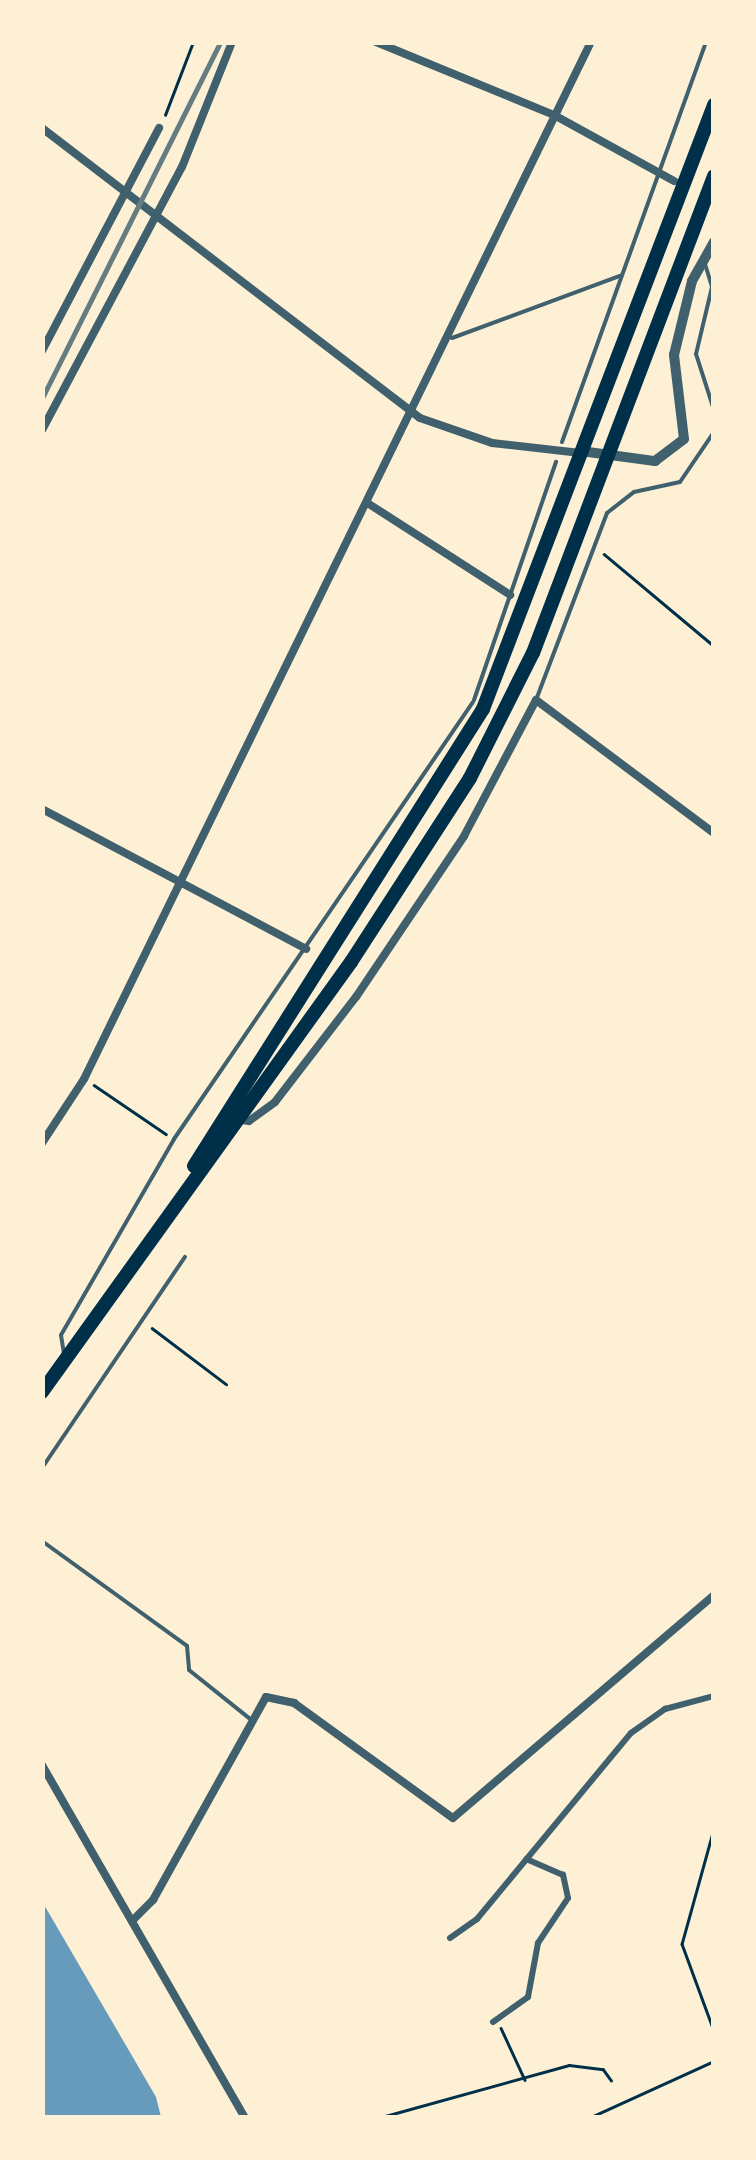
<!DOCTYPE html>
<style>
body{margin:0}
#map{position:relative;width:756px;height:2160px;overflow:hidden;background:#fdf0d5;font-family:Mulish,sans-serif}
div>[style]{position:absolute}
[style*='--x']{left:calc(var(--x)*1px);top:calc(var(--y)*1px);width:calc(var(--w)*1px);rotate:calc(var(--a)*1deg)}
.water>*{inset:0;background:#669bbc}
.path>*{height:2.5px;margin:-1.25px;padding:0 1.25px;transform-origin:1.25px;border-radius:1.25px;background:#003049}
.service>*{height:4px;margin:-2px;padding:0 2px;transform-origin:2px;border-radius:2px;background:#3f606c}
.pedestrian>*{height:6px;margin:-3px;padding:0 3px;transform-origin:3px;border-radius:3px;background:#3f606c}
.minor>*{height:8px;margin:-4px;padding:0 4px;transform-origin:4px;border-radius:4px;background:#3f606c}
.tertiary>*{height:10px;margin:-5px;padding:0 5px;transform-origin:5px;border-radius:5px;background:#3f606c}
.trunk>*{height:14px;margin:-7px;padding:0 7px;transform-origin:7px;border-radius:7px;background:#003049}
.rail>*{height:5px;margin:-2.5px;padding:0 2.5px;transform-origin:2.5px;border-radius:2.5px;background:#657d81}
span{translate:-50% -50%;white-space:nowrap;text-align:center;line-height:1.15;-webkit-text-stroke:8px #fdf0d5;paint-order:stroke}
.frame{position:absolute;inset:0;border:45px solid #fdf0d5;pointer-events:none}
</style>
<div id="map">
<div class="water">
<i style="clip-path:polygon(43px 1903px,156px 2097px,161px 2117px,43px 2117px)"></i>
</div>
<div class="path">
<i style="--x:165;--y:115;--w:78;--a:-69"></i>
<i style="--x:604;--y:554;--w:143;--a:39.9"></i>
<i style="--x:94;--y:1085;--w:87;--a:34.2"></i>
<i style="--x:152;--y:1328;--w:93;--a:37.1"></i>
<i style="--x:714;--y:1829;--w:119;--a:105.5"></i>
<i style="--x:682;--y:1944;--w:93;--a:69.8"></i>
<i style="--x:501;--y:2028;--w:57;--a:65.2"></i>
<i style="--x:378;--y:2118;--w:198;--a:-15.5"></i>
<i style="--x:569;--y:2065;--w:34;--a:7"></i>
<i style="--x:603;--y:2069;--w:14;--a:54"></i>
<i style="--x:589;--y:2118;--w:137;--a:-24.5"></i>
</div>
<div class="service">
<i style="--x:705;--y:264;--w:24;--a:73"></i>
<i style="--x:712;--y:287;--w:69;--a:103.4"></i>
<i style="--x:696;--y:354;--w:59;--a:72.2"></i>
<i style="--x:452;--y:338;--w:179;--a:-20.3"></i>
<i style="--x:562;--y:442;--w:425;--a:-70.2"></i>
<i style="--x:474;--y:700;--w:252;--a:-71"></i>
<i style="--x:536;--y:700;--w:200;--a:-69.2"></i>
<i style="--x:607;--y:513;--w:34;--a:-38"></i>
<i style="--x:634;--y:492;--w:47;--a:-12.3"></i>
<i style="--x:680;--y:482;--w:60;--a:-55.8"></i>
<i style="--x:64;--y:1354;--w:19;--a:-99"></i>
<i style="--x:61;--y:1335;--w:226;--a:-60"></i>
<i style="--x:174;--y:1139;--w:529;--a:-55.62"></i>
<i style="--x:42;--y:1468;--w:255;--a:-55.9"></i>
<i style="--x:42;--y:1541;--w:179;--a:35.9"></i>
<i style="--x:187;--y:1646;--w:24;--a:85"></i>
<i style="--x:189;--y:1670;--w:77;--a:38.7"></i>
</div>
<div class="pedestrian">
<i style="--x:450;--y:1938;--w:33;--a:-35"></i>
<i style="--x:477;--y:1919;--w:241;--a:-50.4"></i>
<i style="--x:631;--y:1733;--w:42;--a:-35.2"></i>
<i style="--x:665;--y:1709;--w:51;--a:-14.9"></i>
<i style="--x:493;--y:2022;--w:43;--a:-35.5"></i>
<i style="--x:528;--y:1997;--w:55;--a:-79.5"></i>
<i style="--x:538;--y:1943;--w:54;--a:-56.3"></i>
<i style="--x:568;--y:1898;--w:24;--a:-102"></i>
<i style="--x:563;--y:1875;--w:40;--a:-156.6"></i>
</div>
<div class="minor">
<i style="--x:376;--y:42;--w:192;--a:22.3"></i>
<i style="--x:554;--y:115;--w:137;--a:28.8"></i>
<i style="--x:42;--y:128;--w:476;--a:37.5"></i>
<i style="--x:420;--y:418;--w:76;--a:19.1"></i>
<i style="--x:492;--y:443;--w:89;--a:6.5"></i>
<i style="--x:42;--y:351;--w:252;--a:-62.3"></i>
<i style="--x:42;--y:430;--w:298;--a:-62"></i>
<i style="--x:182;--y:167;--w:135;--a:-68.2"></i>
<i style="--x:369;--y:504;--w:168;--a:32.8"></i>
<i style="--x:42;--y:809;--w:299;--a:27.9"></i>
<i style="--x:235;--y:1119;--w:14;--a:8"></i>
<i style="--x:249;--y:1121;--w:32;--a:-36"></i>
<i style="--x:275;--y:1102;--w:133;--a:-52.4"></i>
<i style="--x:356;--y:997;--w:194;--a:-56.1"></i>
<i style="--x:464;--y:836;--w:154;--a:-62.1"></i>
<i style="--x:536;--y:700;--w:222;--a:36.8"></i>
<i style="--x:42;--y:1143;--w:77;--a:-56.7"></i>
<i style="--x:84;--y:1079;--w:1154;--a:-63.95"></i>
<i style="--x:42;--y:1765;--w:407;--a:60.1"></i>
<i style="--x:132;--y:1921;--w:30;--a:-45"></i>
<i style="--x:153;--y:1900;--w:232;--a:-60.9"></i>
<i style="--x:266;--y:1697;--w:29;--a:12"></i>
<i style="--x:294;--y:1703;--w:196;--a:35.9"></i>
<i style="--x:453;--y:1818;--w:343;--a:-40.5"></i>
</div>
<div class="tertiary">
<i style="--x:588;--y:452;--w:68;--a:7.7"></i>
<i style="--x:655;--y:461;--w:36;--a:-37"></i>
<i style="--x:684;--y:439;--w:85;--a:-96.8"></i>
<i style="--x:674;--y:355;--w:76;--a:-76.3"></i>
<i style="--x:692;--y:281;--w:45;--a:-60.6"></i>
</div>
<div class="trunk">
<i style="--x:194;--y:1166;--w:541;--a:-57.69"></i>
<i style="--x:483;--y:709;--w:647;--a:-69.07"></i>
<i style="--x:42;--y:1392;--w:530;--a:-54.3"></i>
<i style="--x:351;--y:962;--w:219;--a:-57.1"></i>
<i style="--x:470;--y:778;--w:140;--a:-63.3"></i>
<i style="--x:533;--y:653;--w:510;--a:-69.22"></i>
</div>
<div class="rail">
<i style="--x:42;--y:398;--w:398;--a:-63.4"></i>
</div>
<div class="frame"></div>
</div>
